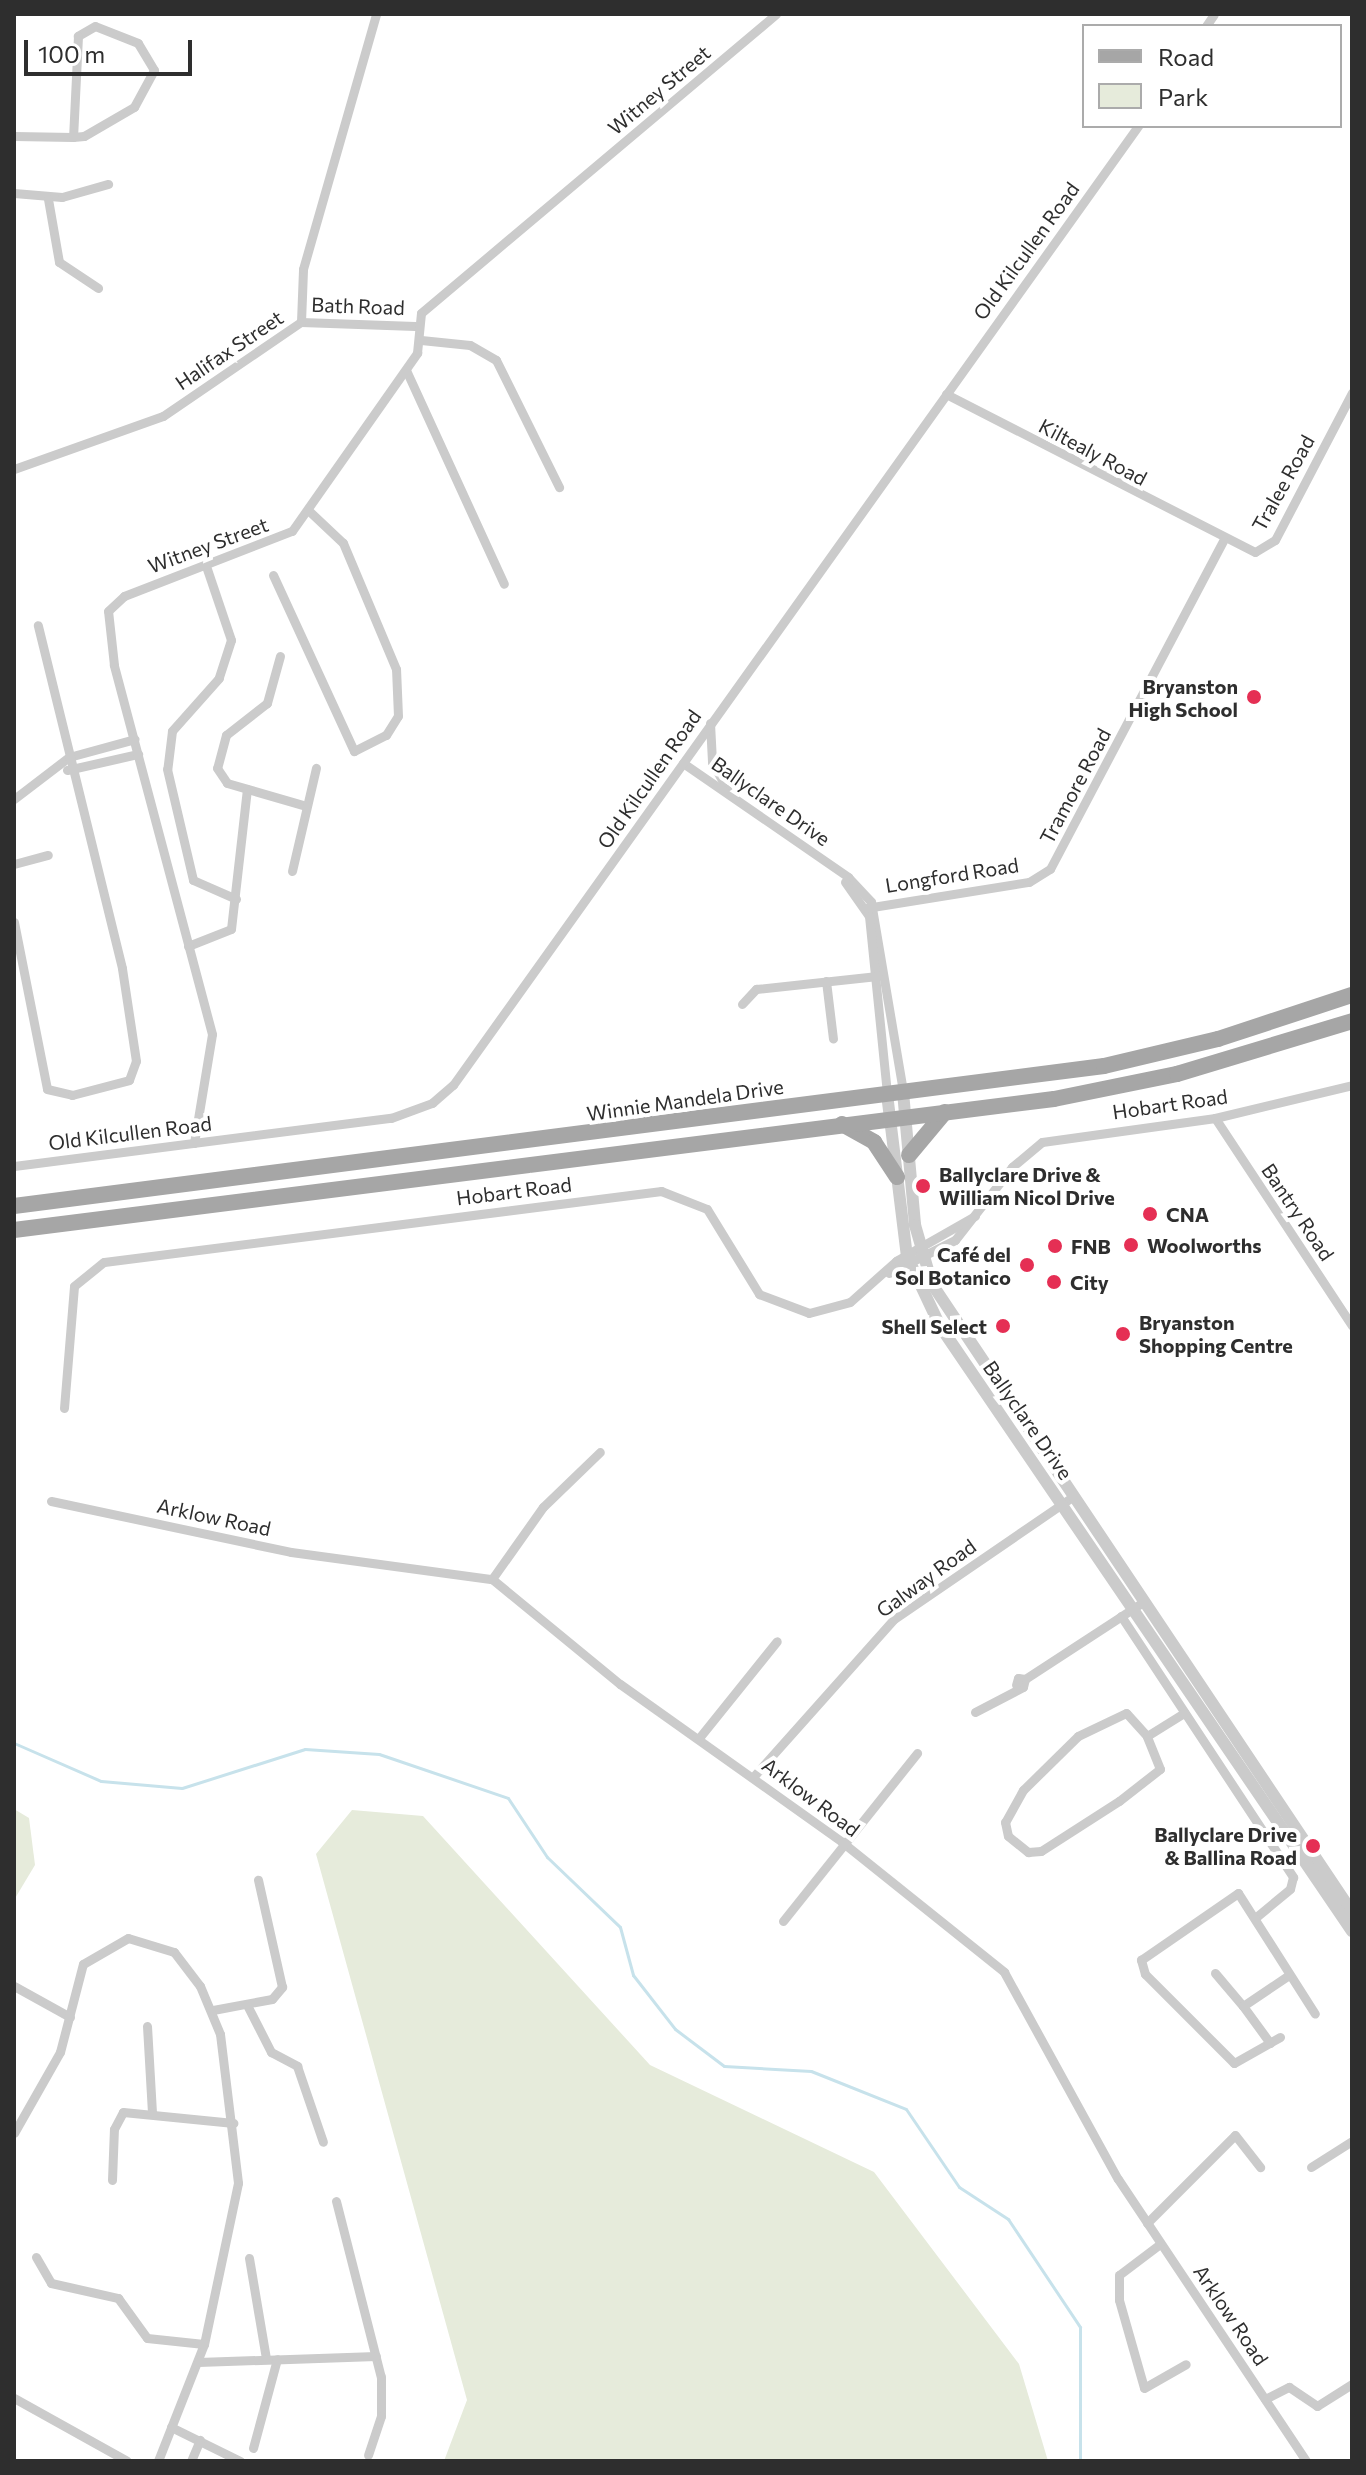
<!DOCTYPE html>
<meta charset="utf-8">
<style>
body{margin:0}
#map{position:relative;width:1366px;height:2475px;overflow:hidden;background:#fff;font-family:Commissioner,sans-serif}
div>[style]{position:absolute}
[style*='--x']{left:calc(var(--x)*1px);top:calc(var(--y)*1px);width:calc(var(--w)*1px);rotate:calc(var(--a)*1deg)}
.green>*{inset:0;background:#e6ebdb}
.stream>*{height:3px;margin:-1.5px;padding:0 1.5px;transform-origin:1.5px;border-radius:1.5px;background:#c7e2eb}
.minor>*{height:9px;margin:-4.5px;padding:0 4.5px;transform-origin:4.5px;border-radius:4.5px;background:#cbcbcb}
.tertiary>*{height:12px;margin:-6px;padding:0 6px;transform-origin:6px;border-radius:6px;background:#cbcbcb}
.primary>*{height:16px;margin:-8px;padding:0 8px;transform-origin:8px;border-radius:8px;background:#a6a6a6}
.dots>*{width:22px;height:22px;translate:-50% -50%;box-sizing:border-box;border:4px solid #fff;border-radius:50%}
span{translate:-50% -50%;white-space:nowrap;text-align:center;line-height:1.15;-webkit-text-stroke:8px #fff;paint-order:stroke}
.street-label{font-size:20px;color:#2e2e2e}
.poi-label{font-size:20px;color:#2e2e2e;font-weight:700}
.right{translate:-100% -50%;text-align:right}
.left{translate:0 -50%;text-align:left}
.frame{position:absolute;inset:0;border:16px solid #2e2e2e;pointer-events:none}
.legend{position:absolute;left:1082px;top:24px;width:260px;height:104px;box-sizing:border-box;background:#fff;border:2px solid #ababab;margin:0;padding:10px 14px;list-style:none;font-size:24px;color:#2e2e2e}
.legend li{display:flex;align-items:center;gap:16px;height:40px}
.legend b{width:40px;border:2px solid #ababab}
.scale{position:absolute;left:24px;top:40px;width:168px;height:36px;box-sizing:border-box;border:4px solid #2e2e2e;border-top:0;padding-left:10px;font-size:24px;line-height:28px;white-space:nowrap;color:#2e2e2e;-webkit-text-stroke:6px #fff;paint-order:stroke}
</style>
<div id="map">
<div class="green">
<i style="clip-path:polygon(14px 1809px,29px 1818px,35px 1865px,14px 1900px)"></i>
<i style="clip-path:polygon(352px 1810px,423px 1816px,650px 2065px,874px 2172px,1019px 2364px,1048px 2461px,444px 2461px,467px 2400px,316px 1854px)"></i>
</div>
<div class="stream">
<i style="--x:14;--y:1743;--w:95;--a:23.6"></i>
<i style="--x:101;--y:1781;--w:81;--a:4.9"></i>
<i style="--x:182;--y:1788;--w:129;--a:-17.6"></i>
<i style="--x:305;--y:1749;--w:74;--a:3.9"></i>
<i style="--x:379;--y:1754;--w:136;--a:18.8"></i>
<i style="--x:508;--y:1798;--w:71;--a:56.5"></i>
<i style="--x:547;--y:1857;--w:101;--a:43.8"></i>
<i style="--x:620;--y:1927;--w:50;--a:74.8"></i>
<i style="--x:633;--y:1975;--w:68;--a:52.1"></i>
<i style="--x:675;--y:2029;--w:61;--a:37.1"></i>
<i style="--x:724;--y:2066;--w:87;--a:3.3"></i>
<i style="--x:811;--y:2071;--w:102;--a:21.8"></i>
<i style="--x:906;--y:2109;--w:94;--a:55.8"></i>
<i style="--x:959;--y:2187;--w:59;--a:33.1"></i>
<i style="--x:1008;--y:2219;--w:130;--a:56.3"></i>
<i style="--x:1080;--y:2327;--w:134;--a:90"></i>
</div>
<div class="minor">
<i style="--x:1206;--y:26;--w:14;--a:-56"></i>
<i style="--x:14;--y:136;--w:59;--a:1"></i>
<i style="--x:73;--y:137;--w:11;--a:-5"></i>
<i style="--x:84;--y:136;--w:58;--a:-30.1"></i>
<i style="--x:134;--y:107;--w:42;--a:-61.6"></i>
<i style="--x:154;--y:70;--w:31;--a:-121"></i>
<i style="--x:138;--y:43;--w:46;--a:-158.4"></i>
<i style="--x:95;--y:26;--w:20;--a:150"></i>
<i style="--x:78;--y:36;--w:101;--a:92.8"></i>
<i style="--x:14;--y:193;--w:48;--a:4.8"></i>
<i style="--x:62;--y:197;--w:48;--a:-15.8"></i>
<i style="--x:48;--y:199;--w:64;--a:80.1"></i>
<i style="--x:59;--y:262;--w:47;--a:33.7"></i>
<i style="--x:301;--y:322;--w:114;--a:2"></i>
<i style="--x:421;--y:340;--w:49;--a:5.8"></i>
<i style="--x:470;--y:345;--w:30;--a:30"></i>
<i style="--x:496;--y:360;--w:142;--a:63.6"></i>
<i style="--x:406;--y:370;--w:235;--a:65.4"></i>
<i style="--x:946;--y:394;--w:347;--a:27.1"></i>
<i style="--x:1255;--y:552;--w:23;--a:-31"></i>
<i style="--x:1275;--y:540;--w:166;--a:-62.4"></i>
<i style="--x:14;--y:469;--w:158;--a:-19.6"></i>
<i style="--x:163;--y:416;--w:167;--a:-34.3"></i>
<i style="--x:301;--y:322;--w:53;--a:-87.8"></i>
<i style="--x:303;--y:269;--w:265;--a:-74"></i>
<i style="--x:206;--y:566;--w:78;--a:71.3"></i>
<i style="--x:231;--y:640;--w:40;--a:108"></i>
<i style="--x:219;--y:678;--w:71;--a:131.6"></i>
<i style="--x:172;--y:731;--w:38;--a:97"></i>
<i style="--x:167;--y:769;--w:114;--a:76.8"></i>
<i style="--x:193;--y:880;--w:47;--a:23.8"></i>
<i style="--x:273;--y:575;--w:194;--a:65.3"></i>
<i style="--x:354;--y:751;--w:36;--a:-27"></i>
<i style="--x:386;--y:735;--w:22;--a:-58"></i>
<i style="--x:398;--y:716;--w:47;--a:-92.4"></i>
<i style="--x:396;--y:669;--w:137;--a:-112.8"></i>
<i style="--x:343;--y:543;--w:47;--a:-136.7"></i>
<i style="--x:280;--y:656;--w:49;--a:105.5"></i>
<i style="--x:267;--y:703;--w:52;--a:142"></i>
<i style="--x:226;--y:735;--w:34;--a:105"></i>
<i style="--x:217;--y:768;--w:18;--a:56"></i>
<i style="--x:227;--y:783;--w:82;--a:16.2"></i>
<i style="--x:710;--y:723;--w:39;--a:87"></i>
<i style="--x:712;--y:762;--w:33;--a:61"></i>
<i style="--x:683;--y:763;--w:201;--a:34.6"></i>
<i style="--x:848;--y:877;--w:34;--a:47"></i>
<i style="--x:871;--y:902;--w:193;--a:80.4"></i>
<i style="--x:67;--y:770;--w:73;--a:-12.7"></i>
<i style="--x:14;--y:799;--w:69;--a:-37.4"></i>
<i style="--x:69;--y:757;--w:68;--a:-15.3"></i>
<i style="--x:14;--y:864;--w:35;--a:-15"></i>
<i style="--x:292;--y:871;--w:106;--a:-76.9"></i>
<i style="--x:845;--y:882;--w:42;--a:54.8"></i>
<i style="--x:869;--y:916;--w:179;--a:84.2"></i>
<i style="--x:866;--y:908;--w:165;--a:-9.1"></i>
<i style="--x:1029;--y:882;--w:25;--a:-32"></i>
<i style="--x:1050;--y:869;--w:371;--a:-62.2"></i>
<i style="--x:14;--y:922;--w:170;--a:78.8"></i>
<i style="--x:47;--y:1089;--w:26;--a:13"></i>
<i style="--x:72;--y:1095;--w:59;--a:-14.7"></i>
<i style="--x:129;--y:1080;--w:20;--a:-70"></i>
<i style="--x:136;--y:1061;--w:94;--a:-98.6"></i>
<i style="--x:122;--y:968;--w:353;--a:-103.8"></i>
<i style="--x:188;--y:946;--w:46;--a:-21.6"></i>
<i style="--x:231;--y:929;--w:141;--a:-83.5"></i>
<i style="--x:826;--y:981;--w:58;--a:83.1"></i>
<i style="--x:742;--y:1004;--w:21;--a:-47"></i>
<i style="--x:756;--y:989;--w:122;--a:-6.1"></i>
<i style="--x:1215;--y:1118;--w:249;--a:56.6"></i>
<i style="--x:194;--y:1143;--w:110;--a:-80.6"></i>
<i style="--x:212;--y:1034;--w:382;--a:-104.9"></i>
<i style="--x:114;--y:665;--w:54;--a:-96.3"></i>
<i style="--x:108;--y:611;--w:22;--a:-43"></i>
<i style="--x:124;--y:596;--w:180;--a:-21.2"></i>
<i style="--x:292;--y:531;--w:218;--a:-54.9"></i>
<i style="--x:417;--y:353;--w:40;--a:-84.3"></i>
<i style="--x:421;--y:313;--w:464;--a:-40.1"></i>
<i style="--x:14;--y:1166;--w:380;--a:-7.3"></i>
<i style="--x:391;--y:1118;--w:44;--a:-20.1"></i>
<i style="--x:432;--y:1103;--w:28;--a:-41"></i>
<i style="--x:453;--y:1085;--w:1179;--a:-54.46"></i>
<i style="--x:889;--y:1273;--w:74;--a:-26.6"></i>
<i style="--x:955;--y:1240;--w:93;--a:-52"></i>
<i style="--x:1012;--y:1167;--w:39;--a:-40"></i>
<i style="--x:1042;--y:1142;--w:175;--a:-7.9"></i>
<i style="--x:1215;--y:1118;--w:141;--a:-13.5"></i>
<i style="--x:64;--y:1408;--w:122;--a:-85.3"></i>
<i style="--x:74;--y:1286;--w:38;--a:-39"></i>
<i style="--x:104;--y:1262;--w:562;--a:-7.26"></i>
<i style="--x:661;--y:1191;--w:49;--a:21.4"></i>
<i style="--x:707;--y:1209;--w:100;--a:58.5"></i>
<i style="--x:759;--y:1294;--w:53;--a:20.8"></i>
<i style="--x:809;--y:1313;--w:42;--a:-15"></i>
<i style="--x:850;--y:1302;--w:62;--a:-41.7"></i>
<i style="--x:896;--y:1261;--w:91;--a:-29.7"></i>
<i style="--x:51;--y:1501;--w:245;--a:12"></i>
<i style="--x:291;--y:1552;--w:203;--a:7.7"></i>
<i style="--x:492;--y:1579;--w:166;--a:39.4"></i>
<i style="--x:620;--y:1684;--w:272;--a:35.4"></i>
<i style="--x:842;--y:1842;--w:208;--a:38.7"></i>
<i style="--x:1004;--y:1972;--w:236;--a:61.2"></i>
<i style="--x:1118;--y:2179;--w:339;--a:56.3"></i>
<i style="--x:492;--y:1579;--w:88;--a:-54.7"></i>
<i style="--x:543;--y:1507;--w:79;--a:-44"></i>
<i style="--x:1121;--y:1616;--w:313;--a:56.6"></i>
<i style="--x:1293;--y:1877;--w:12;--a:104"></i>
<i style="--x:1290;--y:1889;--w:45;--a:140.4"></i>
<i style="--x:1025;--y:1679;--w:141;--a:-33.1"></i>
<i style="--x:975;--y:1712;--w:54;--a:-27.5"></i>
<i style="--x:1023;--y:1687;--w:8;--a:-76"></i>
<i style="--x:1025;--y:1679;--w:7;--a:-172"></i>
<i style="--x:1018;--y:1678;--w:7;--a:106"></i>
<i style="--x:1147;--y:1736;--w:31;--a:-132"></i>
<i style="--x:1126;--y:1713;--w:53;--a:154.4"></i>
<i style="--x:1078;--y:1736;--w:77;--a:135.5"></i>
<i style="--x:1023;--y:1790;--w:37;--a:119"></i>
<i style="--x:1005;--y:1822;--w:14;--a:78"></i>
<i style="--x:1008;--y:1836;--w:26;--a:39"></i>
<i style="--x:1028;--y:1852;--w:13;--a:-4"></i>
<i style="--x:1041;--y:1851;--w:93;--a:-32.7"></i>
<i style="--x:1119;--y:1801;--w:52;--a:-38"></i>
<i style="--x:1160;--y:1769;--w:35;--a:-112"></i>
<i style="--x:1147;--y:1736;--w:44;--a:-31.9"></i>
<i style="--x:699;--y:1738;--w:124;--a:-51.2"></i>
<i style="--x:754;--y:1776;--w:210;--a:-48.3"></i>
<i style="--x:894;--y:1619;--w:214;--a:-34.4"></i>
<i style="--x:783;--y:1921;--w:215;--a:-51.4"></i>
<i style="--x:1215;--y:1973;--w:43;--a:49.7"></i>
<i style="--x:14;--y:1986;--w:64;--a:29"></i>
<i style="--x:247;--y:2005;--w:53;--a:62.9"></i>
<i style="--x:271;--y:2052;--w:30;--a:28"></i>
<i style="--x:297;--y:2066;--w:80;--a:71.1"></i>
<i style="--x:213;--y:2010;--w:60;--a:-10.6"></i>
<i style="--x:272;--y:1999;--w:16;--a:-50"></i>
<i style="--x:282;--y:1987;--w:110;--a:-102.6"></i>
<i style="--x:147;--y:2026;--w:86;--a:86.7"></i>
<i style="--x:1280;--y:2037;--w:53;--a:150.5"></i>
<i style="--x:1234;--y:2063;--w:126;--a:-135"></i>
<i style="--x:1145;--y:1974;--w:15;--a:-106"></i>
<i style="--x:1141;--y:1960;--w:118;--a:-34.6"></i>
<i style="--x:1238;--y:1893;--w:143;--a:57.5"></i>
<i style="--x:1270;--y:2043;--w:46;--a:-126.1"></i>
<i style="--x:1243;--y:2006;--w:55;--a:-34"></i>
<i style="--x:14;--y:2133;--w:93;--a:-60.4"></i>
<i style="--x:60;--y:2052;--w:91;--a:-75.4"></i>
<i style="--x:83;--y:1964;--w:52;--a:-30"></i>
<i style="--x:128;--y:1938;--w:48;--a:16.9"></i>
<i style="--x:174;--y:1952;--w:43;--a:52.6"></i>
<i style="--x:200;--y:1986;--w:52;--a:67.4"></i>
<i style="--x:220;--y:2034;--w:150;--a:83.1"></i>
<i style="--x:238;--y:2183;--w:165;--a:101.9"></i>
<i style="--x:204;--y:2344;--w:126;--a:111.5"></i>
<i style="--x:1311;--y:2167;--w:49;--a:-32.4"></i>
<i style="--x:112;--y:2180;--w:51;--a:-87.8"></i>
<i style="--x:114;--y:2129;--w:19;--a:-62"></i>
<i style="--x:123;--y:2112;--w:111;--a:5.7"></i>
<i style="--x:336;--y:2201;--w:182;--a:75.7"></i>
<i style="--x:381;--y:2377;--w:39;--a:90"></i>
<i style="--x:381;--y:2416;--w:41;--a:108.4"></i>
<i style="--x:1147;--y:2223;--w:124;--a:-45"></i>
<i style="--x:1235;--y:2135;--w:41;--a:52"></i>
<i style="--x:1160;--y:2244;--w:51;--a:142.9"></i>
<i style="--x:1119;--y:2275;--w:25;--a:90"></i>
<i style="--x:1119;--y:2300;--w:91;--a:74.1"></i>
<i style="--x:1144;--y:2388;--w:48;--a:-29.7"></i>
<i style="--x:36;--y:2257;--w:30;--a:60"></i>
<i style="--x:51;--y:2283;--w:69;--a:12.6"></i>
<i style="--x:118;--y:2298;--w:49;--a:54.1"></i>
<i style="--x:147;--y:2338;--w:57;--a:6"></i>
<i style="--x:249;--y:2258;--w:102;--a:80.4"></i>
<i style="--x:198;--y:2362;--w:178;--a:-1.9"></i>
<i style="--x:14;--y:2398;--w:129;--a:29.1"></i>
<i style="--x:1265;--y:2399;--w:27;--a:-27"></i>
<i style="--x:1289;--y:2387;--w:34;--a:34"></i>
<i style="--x:1317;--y:2406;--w:41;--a:-32.2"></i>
<i style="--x:171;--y:2427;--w:77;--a:26.2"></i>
<i style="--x:253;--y:2448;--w:92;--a:-74.9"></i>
<i style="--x:191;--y:2461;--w:23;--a:-67"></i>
</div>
<div class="tertiary">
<i style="--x:903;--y:1092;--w:134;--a:84.8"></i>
<i style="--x:915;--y:1225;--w:61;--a:73.9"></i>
<i style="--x:932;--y:1284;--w:756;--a:56.23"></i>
<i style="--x:887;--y:1094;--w:163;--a:83"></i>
<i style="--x:907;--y:1256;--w:77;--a:64.8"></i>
<i style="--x:940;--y:1326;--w:732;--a:55.75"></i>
</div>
<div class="primary">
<i style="--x:842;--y:1124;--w:37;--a:29"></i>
<i style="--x:874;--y:1142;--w:42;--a:56.7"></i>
<i style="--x:909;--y:1155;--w:56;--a:-50.1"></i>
<i style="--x:14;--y:1206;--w:1099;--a:-7.32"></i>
<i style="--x:1104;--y:1066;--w:117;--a:-13.3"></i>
<i style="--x:1218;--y:1039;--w:141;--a:-18.2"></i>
<i style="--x:14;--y:1230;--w:1048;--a:-7.18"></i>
<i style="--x:1054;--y:1099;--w:126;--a:-11.5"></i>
<i style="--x:1177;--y:1074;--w:183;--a:-16.8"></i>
</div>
<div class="dots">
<i style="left:1254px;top:697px;background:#e52f54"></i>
<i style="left:923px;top:1186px;background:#e52f54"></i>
<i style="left:1150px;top:1214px;background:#e52f54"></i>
<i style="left:1131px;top:1245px;background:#e52f54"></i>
<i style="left:1055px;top:1246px;background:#e52f54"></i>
<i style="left:1027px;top:1265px;background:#e52f54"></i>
<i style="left:1054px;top:1282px;background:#e52f54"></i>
<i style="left:1003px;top:1326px;background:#e52f54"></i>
<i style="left:1123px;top:1334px;background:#e52f54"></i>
<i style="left:1313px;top:1846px;background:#e52f54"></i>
</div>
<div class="street-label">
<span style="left:659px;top:90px;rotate:-40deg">Witney Street</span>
<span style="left:1026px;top:251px;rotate:-54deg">Old Kilcullen Road</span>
<span style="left:358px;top:306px;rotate:2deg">Bath Road</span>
<span style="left:229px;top:350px;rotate:-34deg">Halifax Street</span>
<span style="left:1093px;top:452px;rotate:28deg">Kiltealy Road</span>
<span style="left:1283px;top:483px;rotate:-61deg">Tralee Road</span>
<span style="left:208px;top:545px;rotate:-20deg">Witney Street</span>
<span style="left:649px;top:779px;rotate:-55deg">Old Kilcullen Road</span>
<span style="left:1075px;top:786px;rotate:-62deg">Tramore Road</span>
<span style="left:771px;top:801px;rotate:35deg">Ballyclare Drive</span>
<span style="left:952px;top:875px;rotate:-9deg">Longford Road</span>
<span style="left:685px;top:1100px;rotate:-8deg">Winnie Mandela Drive</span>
<span style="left:1170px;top:1104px;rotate:-8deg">Hobart Road</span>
<span style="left:130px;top:1133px;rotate:-7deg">Old Kilcullen Road</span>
<span style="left:514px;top:1191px;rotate:-7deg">Hobart Road</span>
<span style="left:1298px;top:1212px;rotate:56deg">Bantry Road</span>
<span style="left:1028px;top:1420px;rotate:55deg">Ballyclare Drive</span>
<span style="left:214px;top:1517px;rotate:12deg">Arklow Road</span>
<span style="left:926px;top:1578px;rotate:-36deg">Galway Road</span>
<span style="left:811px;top:1797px;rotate:37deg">Arklow Road</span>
<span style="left:1231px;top:2315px;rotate:56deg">Arklow Road</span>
</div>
<div class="poi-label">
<span class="right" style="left:1238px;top:698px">Bryanston<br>High School</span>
<span class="left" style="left:939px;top:1186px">Ballyclare Drive &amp;<br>William Nicol Drive</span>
<span class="left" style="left:1166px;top:1214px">CNA</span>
<span class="left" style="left:1147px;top:1245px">Woolworths</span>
<span class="left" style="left:1071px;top:1246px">FNB</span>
<span class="right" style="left:1011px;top:1266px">Café del<br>Sol Botanico</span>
<span class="left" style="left:1070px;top:1282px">City</span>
<span class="left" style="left:1139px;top:1334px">Bryanston<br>Shopping Centre</span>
<span class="right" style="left:987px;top:1326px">Shell Select</span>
<span class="right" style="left:1297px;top:1846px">Ballyclare Drive<br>&amp; Ballina Road</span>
</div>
<div class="frame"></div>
<ul class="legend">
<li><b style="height:10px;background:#a6a6a6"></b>Road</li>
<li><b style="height:22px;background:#e6ebdb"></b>Park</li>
</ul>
<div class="scale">100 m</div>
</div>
